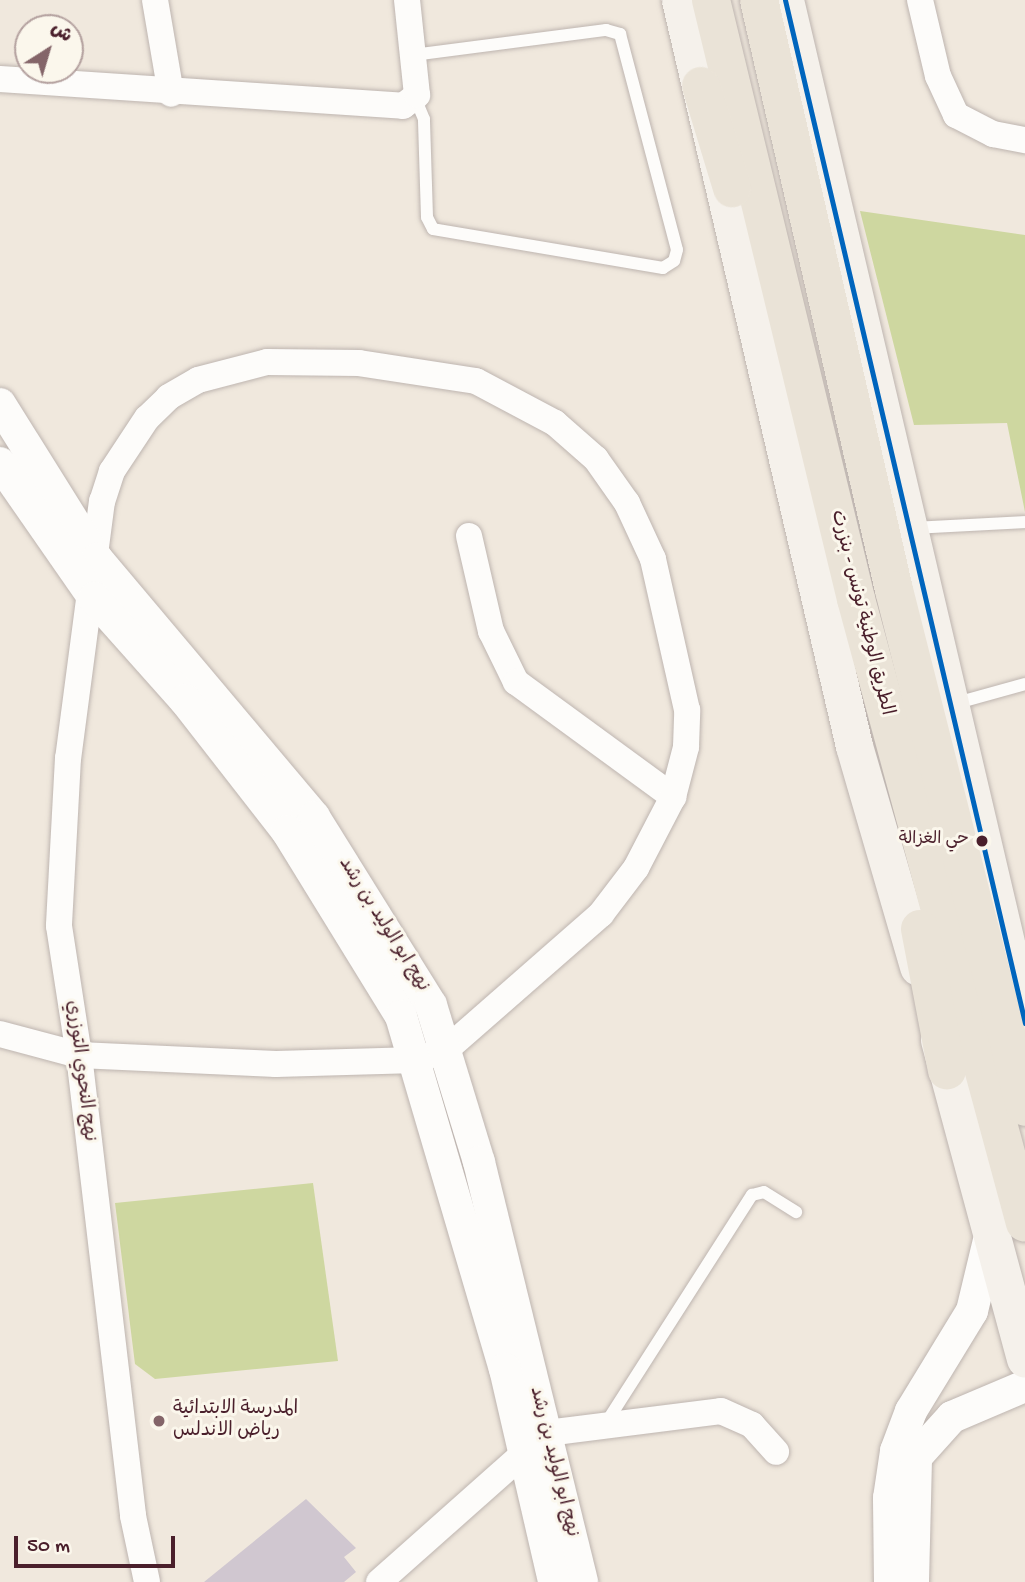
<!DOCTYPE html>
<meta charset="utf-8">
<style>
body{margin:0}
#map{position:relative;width:1025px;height:1582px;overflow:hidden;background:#f0e8dd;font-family:"Gochi Hand","Playpen Sans Arabic",sans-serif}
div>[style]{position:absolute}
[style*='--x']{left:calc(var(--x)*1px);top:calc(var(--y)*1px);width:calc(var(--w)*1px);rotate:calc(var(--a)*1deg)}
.green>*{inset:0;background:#ced7a0}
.building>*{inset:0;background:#d0c7d0}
.roads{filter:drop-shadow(0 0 2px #beb5b0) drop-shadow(0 0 2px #beb5b0)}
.service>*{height:12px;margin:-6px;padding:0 6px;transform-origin:6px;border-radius:6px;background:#fdfcfa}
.minor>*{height:26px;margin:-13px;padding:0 13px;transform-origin:13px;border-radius:13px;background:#fdfcfa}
.tertiary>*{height:32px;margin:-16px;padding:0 16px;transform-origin:16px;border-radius:16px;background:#fdfcfa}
.secondary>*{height:37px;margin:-18.5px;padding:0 18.5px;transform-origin:18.5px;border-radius:18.5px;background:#f5f1eb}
.motorway>*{height:38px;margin:-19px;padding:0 19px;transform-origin:19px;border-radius:19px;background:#eae3d7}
.bus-1>*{height:5px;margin:-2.5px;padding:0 2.5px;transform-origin:2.5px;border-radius:2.5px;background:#0065bd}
.dots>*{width:19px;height:19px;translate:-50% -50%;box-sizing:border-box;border:4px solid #fbf7ec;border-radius:50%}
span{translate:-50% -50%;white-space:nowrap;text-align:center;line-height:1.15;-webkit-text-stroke:6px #fbf7ec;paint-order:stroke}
.bus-label{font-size:17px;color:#4a1f2b}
.right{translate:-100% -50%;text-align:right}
.street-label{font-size:19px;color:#4a1f2b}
.poi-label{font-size:19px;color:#4a1f2b}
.left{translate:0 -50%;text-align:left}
.north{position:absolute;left:14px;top:14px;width:70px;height:70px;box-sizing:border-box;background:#fbf7ec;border:2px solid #b4a19f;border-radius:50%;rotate:37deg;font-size:19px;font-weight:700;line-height:28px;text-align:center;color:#4a1f2b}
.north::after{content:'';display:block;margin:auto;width:24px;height:32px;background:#846569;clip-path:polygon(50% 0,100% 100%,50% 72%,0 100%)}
.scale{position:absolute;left:14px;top:1536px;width:161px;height:32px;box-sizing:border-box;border:4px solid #4a1f2b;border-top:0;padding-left:9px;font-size:21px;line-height:24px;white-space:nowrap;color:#4a1f2b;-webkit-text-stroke:5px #fbf7ec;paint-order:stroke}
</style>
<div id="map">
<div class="green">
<i style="clip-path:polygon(860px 211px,1025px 235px,1025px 512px,1007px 423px,914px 425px)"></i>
<i style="clip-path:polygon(313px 1183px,338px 1361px,155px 1379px,135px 1364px,115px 1203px)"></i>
</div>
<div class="building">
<i style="clip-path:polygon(306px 1499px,356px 1548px,344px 1557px,356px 1572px,344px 1582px,204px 1582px)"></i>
</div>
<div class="roads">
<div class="service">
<i style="--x:413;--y:55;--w:195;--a:-7.4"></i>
<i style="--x:606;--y:30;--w:15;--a:16"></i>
<i style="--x:620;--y:34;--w:223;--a:75.2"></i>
<i style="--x:677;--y:250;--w:11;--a:105"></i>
<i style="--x:674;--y:261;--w:13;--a:148"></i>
<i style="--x:663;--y:268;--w:233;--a:-170.4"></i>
<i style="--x:433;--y:229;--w:13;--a:-117"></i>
<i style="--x:427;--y:217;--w:98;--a:-91.8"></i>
<i style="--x:424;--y:119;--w:21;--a:-113"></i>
<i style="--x:914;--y:528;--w:111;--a:-3.1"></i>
<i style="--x:953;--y:704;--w:75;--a:-15.5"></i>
<i style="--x:606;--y:1423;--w:271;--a:-57.4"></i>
<i style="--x:752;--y:1195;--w:12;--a:-14"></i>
<i style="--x:764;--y:1192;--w:38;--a:32"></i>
</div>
<div class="minor">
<i style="--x:155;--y:0;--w:95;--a:80.3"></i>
<i style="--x:920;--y:0;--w:78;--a:76.7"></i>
<i style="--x:938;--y:76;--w:43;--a:65.2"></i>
<i style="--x:956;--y:115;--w:42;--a:27.2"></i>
<i style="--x:993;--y:134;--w:33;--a:11"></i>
<i style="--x:0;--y:79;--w:404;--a:3.8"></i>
<i style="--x:403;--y:106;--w:18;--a:-38"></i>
<i style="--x:417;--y:95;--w:96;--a:-96"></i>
<i style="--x:469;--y:536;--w:98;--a:77"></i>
<i style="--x:491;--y:631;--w:57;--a:63.9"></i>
<i style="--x:516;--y:682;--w:195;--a:36.2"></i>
<i style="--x:0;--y:1034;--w:82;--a:14.9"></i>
<i style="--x:79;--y:1055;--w:197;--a:2.6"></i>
<i style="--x:276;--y:1064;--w:141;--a:-1.6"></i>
<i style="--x:417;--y:1060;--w:32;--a:-20"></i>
<i style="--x:447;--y:1049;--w:205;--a:-41.2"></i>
<i style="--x:601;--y:914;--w:58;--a:-52.7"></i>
<i style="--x:636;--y:868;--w:80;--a:-62.5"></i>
<i style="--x:673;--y:797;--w:52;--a:-75.4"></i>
<i style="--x:686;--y:747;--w:37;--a:-88"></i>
<i style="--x:687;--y:710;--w:155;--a:-102.7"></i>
<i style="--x:653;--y:559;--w:62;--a:-114.9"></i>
<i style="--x:627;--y:503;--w:54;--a:-125.2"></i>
<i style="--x:596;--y:459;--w:55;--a:-138.7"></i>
<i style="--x:555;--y:423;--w:89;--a:-152"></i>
<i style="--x:476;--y:381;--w:118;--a:-171.3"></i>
<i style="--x:359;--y:363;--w:92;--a:-179.4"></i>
<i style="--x:267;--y:362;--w:71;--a:165.4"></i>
<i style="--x:198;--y:380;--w:34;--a:150"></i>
<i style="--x:169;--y:397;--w:30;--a:136"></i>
<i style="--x:147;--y:418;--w:64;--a:123.4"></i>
<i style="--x:112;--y:471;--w:32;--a:108"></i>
<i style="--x:102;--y:501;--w:259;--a:97.5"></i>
<i style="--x:68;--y:758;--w:168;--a:93.1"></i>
<i style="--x:59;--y:926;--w:131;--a:81.2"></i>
<i style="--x:79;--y:1055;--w:464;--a:83.3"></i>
<i style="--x:133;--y:1516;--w:67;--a:78"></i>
<i style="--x:379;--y:1582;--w:225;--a:-41.6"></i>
<i style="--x:547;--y:1433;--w:175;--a:-7.2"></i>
<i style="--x:721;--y:1411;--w:34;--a:24"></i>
<i style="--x:752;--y:1425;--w:36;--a:48"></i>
</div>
<div class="tertiary">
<i style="--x:0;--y:404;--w:183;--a:58"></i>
<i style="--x:97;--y:559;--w:337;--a:49.9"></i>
<i style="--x:314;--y:817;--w:221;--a:58.1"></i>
<i style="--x:431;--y:1005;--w:164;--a:73"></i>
<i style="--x:479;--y:1162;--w:432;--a:76.2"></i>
<i style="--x:0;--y:463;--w:165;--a:55.2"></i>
<i style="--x:94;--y:598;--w:137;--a:48.3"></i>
<i style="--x:185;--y:700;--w:166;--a:52.1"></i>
<i style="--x:287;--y:831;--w:217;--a:58.4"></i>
<i style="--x:401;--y:1016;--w:368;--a:73.6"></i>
<i style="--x:505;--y:1369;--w:219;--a:77"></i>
<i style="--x:890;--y:1582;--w:84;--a:-90.7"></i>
<i style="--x:889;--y:1498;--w:48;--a:-81.5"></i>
<i style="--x:896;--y:1451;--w:43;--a:-69.4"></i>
<i style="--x:911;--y:1411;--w:117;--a:-58.6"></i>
<i style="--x:972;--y:1311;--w:81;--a:-76.5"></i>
<i style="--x:913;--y:1582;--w:125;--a:-88.6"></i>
<i style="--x:916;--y:1457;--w:54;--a:-48"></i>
<i style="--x:952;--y:1417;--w:79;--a:-23"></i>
</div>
<div class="secondary">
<i style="--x:680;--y:0;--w:766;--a:76.87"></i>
<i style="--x:854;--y:746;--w:230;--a:73.8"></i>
<i style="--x:785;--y:0;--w:1051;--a:76.8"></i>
<i style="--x:939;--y:1040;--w:330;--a:74.9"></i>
</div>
<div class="motorway">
<i style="--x:711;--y:0;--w:616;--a:76.39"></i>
<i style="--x:856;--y:599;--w:646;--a:74.85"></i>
<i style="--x:759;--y:0;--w:605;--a:77.11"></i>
<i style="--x:894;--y:590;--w:533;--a:75.78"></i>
<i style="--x:701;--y:86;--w:107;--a:73.1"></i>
<i style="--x:920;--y:929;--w:144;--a:79.2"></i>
</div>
</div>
<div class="bus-1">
<i style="--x:785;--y:0;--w:1051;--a:76.8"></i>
</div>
<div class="dots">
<i style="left:982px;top:841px;background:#4a1f2b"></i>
<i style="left:159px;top:1421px;background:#846569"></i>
</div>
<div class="bus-label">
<span class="right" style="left:969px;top:841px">حي الغزالة</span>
</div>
<div class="street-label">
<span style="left:861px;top:613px;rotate:76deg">الطريق الوطنية تونس - بنزرت</span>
<span style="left:383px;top:925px;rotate:58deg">نهج ابو الوليد بن رشد</span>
<span style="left:80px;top:1071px;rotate:83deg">نهج النحوي التوزري</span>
<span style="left:553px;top:1462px;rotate:76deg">نهج ابو الوليد بن رشد</span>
</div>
<div class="poi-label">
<span class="left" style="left:173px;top:1421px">المدرسة الابتدائية<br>رياض الاندلس</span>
</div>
<div class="north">ش</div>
<div class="scale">50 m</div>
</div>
